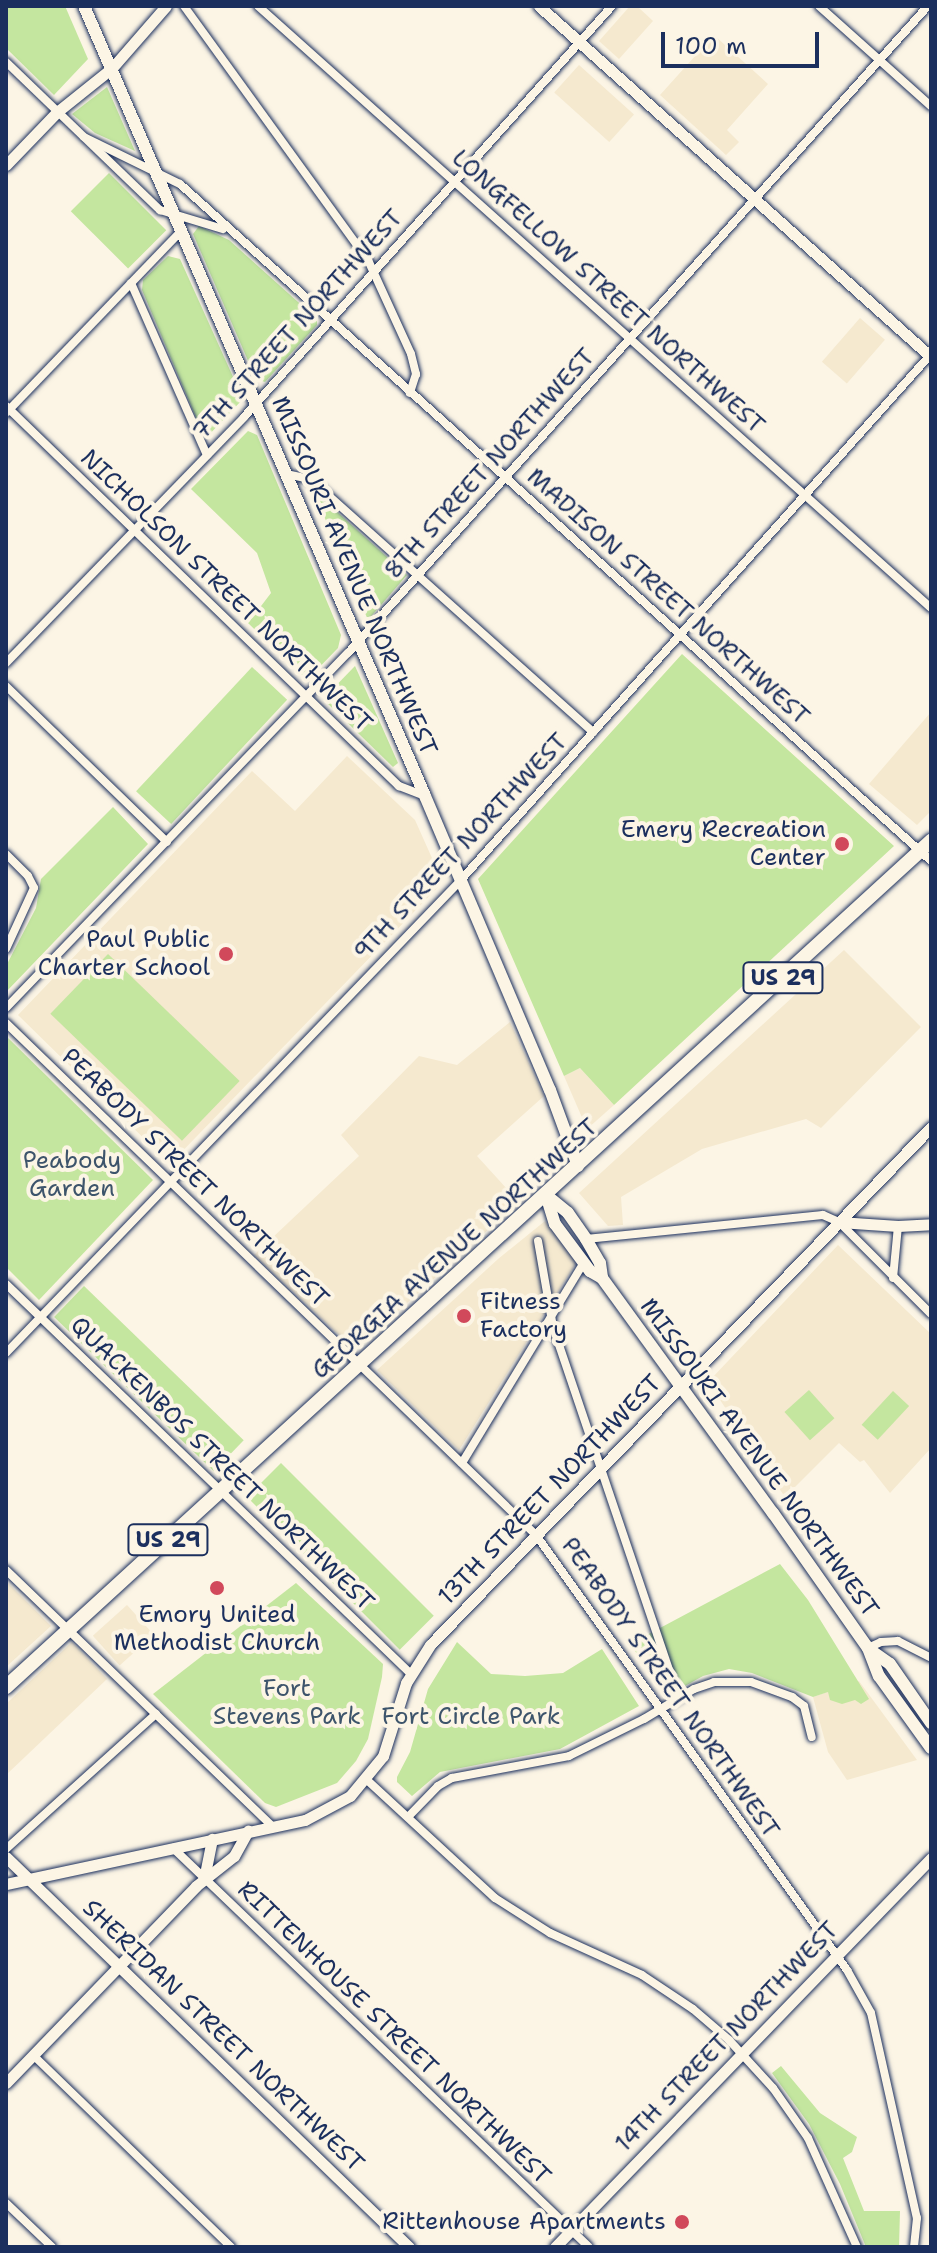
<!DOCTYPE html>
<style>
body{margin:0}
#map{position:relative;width:937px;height:2253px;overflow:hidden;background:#fcf5e5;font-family:"Shantell Sans",sans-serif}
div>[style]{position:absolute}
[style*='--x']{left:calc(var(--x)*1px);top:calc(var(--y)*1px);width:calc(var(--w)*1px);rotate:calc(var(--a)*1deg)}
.built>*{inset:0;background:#f5e9cf;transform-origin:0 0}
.green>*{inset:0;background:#c4e69f;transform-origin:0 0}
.roads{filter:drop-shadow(0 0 2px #1b2f5e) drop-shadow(0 0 2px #1b2f5e)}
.street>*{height:8px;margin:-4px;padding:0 4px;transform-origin:4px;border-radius:4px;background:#fcf5e5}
.secondary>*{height:11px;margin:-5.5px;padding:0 5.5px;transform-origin:5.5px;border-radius:5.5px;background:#fcf5e5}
.primary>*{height:12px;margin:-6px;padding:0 6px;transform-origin:6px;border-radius:6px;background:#fcf5e5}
.highway>*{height:14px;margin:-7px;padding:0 7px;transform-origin:7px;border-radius:7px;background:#fcf5e5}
.dots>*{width:22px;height:22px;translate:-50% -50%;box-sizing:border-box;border:4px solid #fcf5e5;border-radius:50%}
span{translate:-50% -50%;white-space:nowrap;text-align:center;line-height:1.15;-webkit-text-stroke:8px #fcf5e5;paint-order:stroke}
.shield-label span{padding:2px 6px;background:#fcf5e5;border:2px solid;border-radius:6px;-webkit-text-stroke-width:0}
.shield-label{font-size:22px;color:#1b2f5e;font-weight:700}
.street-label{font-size:24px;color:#1b2f5e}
.poi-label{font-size:24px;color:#1b2f5e}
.right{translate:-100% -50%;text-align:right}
.left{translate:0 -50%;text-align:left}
.park-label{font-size:24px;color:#3d546b}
.frame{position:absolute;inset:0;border:8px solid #1b2f5e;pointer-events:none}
.scale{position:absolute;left:661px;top:32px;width:158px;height:36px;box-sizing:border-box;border:4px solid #1b2f5e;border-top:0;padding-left:10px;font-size:24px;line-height:28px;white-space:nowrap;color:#1b2f5e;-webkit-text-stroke:6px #fcf5e5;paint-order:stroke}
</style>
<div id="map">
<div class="built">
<i style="clip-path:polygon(630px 6px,637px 6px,653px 21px,619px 59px,599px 41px)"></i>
<i style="clip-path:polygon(714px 35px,768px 84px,727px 130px,739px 142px,726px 155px,660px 95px)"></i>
<i style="left:579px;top:65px;width:74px;height:37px;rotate:42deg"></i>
<i style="left:860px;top:318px;width:33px;height:58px;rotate:41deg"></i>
<i style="clip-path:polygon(931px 712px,931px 811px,917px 825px,869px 784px)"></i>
<i style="clip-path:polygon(347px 756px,415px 820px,440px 876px,439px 886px,170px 1164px,18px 1015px,252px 771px,295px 811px)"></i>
<i style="clip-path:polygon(844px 950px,921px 1027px,821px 1128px,806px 1119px,702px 1149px,621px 1197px,623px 1225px,608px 1226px,579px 1193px)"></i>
<i style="clip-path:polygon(510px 1022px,544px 1096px,477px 1156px,519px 1202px,355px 1350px,254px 1255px,359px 1156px,341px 1135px,419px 1056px,457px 1065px)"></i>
<i style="clip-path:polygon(580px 1068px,614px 1105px,587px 1129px,564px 1076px)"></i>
<i style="clip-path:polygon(545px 1221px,576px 1263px,459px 1450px,377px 1370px,498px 1259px)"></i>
<i style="clip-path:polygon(838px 1245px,931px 1334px,931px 1448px,890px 1493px,864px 1460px,860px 1462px,839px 1443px,785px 1497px,712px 1388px,711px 1379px)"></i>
<i style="clip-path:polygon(6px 1581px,51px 1626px,6px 1667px)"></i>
<i style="left:127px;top:1605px;width:40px;height:46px;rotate:48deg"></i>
<i style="clip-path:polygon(72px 1642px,107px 1679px,6px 1775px,6px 1704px)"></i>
<i style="clip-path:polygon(859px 1681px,917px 1760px,847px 1780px,828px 1752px,813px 1697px)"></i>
</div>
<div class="green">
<i style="clip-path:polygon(6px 6px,65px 6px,88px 59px,54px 95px,6px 48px)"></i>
<i style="clip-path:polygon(107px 87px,135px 151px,95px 133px,72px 114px)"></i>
<i style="left:109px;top:173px;width:81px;height:54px;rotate:45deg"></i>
<i style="clip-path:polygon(199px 226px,229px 240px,317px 319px,317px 325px,265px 382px,256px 379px,193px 234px)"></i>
<i style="clip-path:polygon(168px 256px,180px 259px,243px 399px,205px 439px,142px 290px,143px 280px)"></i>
<i style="clip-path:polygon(248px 431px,257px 435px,341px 635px,338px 648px,307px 680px,248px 623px,271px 593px,257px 553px,191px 489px)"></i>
<i style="clip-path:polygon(313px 490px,407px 575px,368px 620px)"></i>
<i style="clip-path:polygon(682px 654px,894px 846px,614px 1105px,580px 1068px,564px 1076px,478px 879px)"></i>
<i style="clip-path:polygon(355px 666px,398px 763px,393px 767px,323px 699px)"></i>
<i style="left:252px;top:667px;width:48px;height:170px;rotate:43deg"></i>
<i style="clip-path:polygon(113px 807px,148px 844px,6px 992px,6px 966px,36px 908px,41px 879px)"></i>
<i style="left:108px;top:954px;width:183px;height:83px;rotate:44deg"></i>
<i style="clip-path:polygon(6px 1036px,153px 1180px,39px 1300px,6px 1267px)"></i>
<i style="left:84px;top:1286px;width:222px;height:43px;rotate:44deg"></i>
<i style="left:809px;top:1390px;width:38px;height:33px;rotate:48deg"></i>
<i style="left:893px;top:1391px;width:22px;height:46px;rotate:43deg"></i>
<i style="left:281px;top:1463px;width:216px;height:48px;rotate:45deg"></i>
<i style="clip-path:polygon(780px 1564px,808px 1600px,869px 1699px,861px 1704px,855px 1700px,842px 1704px,830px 1700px,828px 1692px,813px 1697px,752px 1673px,729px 1669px,703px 1676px,667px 1696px,630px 1644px)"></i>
<i style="clip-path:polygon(296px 1583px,383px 1664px,382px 1677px,368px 1739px,356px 1761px,337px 1783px,276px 1807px,265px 1803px,153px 1694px)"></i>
<i style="clip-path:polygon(457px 1642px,491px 1674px,525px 1676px,563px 1673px,602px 1649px,639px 1706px,560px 1749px,440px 1772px,412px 1796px,397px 1782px,397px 1777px,410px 1752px,428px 1689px)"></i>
<i style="clip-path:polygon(781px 2066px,820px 2113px,857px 2137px,852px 2152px,843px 2158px,864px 2211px,900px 2211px,899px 2247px,866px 2247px,840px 2184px,809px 2124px,772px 2073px)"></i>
</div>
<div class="roads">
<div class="street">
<i style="--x:184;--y:6;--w:314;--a:54.1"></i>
<i style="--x:368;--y:260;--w:103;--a:65.4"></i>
<i style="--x:411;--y:354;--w:21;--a:76"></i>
<i style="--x:416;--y:374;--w:20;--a:108"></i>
<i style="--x:258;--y:6;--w:903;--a:41.81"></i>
<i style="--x:819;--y:6;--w:150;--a:41.8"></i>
<i style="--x:6;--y:62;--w:214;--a:43.9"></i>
<i style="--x:160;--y:210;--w:66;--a:16.8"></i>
<i style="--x:84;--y:137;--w:107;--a:26.1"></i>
<i style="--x:180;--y:184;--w:1011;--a:42.03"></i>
<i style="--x:131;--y:283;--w:188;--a:66.2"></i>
<i style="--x:6;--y:406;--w:547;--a:44.04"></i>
<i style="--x:399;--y:786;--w:28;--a:21"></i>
<i style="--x:7;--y:412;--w:251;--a:-46.1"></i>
<i style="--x:286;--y:474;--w:25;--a:12"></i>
<i style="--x:310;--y:479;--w:380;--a:41.8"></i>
<i style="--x:6;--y:663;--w:342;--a:-45.9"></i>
<i style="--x:244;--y:417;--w:552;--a:-48.16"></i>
<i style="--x:6;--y:686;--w:224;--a:44.1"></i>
<i style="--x:6;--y:854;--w:31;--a:45"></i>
<i style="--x:28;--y:876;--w:13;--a:63"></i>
<i style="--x:34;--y:888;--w:67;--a:114.7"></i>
<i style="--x:6;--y:1008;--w:493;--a:-46.1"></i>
<i style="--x:348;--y:653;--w:869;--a:-48.13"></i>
<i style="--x:6;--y:1023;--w:737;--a:44.01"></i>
<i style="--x:536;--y:1535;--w:535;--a:54.44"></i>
<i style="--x:847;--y:1970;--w:49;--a:60.8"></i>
<i style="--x:871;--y:2013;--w:210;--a:77.4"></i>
<i style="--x:917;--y:2218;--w:29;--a:96"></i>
<i style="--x:586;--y:1239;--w:238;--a:-5.8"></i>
<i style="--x:823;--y:1215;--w:17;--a:24"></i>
<i style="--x:839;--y:1222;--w:130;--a:45"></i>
<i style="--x:538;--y:1241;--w:87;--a:80.1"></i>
<i style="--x:553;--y:1327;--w:391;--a:71.3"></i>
<i style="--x:893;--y:1278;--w:52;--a:-84.5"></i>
<i style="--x:6;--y:1284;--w:562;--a:43.92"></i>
<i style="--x:6;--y:1353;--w:655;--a:-46.11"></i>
<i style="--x:460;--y:881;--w:707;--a:-48.21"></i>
<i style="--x:462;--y:1463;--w:235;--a:-58.7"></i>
<i style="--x:6;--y:1570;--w:369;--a:43.9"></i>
<i style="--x:868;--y:1648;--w:14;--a:-25"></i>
<i style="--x:881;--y:1642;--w:17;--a:-3"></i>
<i style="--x:898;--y:1641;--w:37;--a:27"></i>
<i style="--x:367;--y:1780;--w:174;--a:42.7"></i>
<i style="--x:495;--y:1898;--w:65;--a:32.5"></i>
<i style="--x:550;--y:1933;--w:101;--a:24.5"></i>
<i style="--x:642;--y:1975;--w:61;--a:33.7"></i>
<i style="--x:693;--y:2009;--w:48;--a:40.7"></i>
<i style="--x:729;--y:2040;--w:65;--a:47.5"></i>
<i style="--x:773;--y:2088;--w:61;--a:55"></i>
<i style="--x:808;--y:2138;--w:120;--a:65.8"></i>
<i style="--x:408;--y:1817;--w:43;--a:-45.9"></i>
<i style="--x:438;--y:1786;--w:16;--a:-30"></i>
<i style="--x:452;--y:1778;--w:119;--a:-10.6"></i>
<i style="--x:569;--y:1756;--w:84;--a:-26.3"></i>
<i style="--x:644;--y:1719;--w:58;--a:-31"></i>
<i style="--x:694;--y:1689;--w:21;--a:-19"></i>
<i style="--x:714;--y:1682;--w:37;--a:0"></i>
<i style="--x:751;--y:1682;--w:44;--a:20.1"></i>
<i style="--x:792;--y:1697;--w:15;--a:37"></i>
<i style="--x:804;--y:1706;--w:32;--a:76"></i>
<i style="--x:173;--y:1848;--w:576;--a:43.81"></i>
<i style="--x:6;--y:1849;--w:202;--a:-42"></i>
<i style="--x:33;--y:2055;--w:276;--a:44.1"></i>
<i style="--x:6;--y:2203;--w:64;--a:43.7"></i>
</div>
<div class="secondary">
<i style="--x:539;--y:6;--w:526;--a:41.84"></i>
<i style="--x:6;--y:165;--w:74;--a:-46.1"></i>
<i style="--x:57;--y:112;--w:70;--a:-38.7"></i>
<i style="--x:112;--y:68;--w:82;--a:-48.9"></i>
<i style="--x:839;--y:1222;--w:59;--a:3.9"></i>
<i style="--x:898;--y:1226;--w:33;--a:-3"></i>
<i style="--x:6;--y:1857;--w:561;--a:44.06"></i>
<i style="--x:204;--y:1879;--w:41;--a:-78.7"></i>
<i style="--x:6;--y:1884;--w:306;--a:-12.1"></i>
<i style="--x:305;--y:1820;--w:51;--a:-28.1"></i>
<i style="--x:350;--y:1796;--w:52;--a:-50.5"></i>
<i style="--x:383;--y:1756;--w:77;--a:-72.5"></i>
<i style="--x:406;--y:1683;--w:45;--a:-57.7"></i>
<i style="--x:430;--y:1645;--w:721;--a:-45.96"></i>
<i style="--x:6;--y:2083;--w:274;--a:-46"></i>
<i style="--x:196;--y:1886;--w:48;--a:-38.3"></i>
<i style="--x:234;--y:1856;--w:29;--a:-61"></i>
<i style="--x:555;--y:2247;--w:541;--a:-45.97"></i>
</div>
<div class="primary">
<i style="--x:84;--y:6;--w:860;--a:66.65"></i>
<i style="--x:425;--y:796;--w:319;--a:67"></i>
<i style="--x:550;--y:1090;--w:81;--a:69.8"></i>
<i style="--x:546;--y:1195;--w:30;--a:73"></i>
<i style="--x:555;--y:1224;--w:59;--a:53.3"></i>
<i style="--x:590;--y:1271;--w:14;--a:30"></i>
<i style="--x:602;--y:1278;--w:291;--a:54"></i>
<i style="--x:773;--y:1513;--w:165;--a:54.9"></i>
<i style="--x:868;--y:1648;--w:30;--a:69"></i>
<i style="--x:879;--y:1676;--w:89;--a:54.2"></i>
<i style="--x:546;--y:1195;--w:28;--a:39"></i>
<i style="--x:568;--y:1213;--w:32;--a:55"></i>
<i style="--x:586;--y:1239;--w:28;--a:60"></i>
<i style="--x:600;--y:1263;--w:15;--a:82"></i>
<i style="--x:870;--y:1650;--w:24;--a:35"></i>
<i style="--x:890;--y:1664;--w:72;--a:55.2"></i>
</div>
<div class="highway">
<i style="--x:6;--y:1687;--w:1254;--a:-42.45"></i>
</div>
</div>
<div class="dots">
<i style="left:842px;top:844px;background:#d1495b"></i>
<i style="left:226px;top:954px;background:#d1495b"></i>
<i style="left:464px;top:1316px;background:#d1495b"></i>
<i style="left:217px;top:1588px;background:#d1495b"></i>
<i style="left:682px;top:2222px;background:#d1495b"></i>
</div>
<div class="shield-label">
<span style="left:783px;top:978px">US 29</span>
<span style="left:168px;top:1540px">US 29</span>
</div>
<div class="street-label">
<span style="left:608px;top:292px;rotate:42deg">LONGFELLOW STREET NORTHWEST</span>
<span style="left:298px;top:325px;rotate:-48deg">7TH STREET NORTHWEST</span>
<span style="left:490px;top:464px;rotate:-48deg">8TH STREET NORTHWEST</span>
<span style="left:354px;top:576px;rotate:67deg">MISSOURI AVENUE NORTHWEST</span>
<span style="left:226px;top:591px;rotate:44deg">NICHOLSON STREET NORTHWEST</span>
<span style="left:668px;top:597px;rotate:42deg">MADISON STREET NORTHWEST</span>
<span style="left:461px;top:847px;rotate:-47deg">9TH STREET NORTHWEST</span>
<span style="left:195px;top:1178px;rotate:44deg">PEABODY STREET NORTHWEST</span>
<span style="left:455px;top:1249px;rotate:-42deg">GEORGIA AVENUE NORTHWEST</span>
<span style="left:759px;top:1458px;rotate:54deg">MISSOURI AVENUE NORTHWEST</span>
<span style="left:222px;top:1464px;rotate:44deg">QUACKENBOS STREET NORTHWEST</span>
<span style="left:550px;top:1490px;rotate:-46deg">13TH STREET NORTHWEST</span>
<span style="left:670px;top:1688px;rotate:55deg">PEABODY STREET NORTHWEST</span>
<span style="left:394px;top:2033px;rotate:44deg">RITTENHOUSE STREET NORTHWEST</span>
<span style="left:223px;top:2036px;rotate:44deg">SHERIDAN STREET NORTHWEST</span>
<span style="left:727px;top:2037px;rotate:-46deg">14TH STREET NORTHWEST</span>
</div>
<div class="poi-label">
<span class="right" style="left:826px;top:844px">Emery Recreation<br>Center</span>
<span class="right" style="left:210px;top:954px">Paul Public<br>Charter School</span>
<span class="left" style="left:480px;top:1316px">Fitness<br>Factory</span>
<span style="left:217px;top:1629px">Emory United<br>Methodist Church</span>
<span class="right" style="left:666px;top:2222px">Rittenhouse Apartments</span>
</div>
<div class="park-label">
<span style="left:72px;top:1175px">Peabody<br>Garden</span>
<span style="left:287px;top:1703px">Fort<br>Stevens Park</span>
<span style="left:471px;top:1717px">Fort Circle Park</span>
</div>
<div class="frame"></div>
<div class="scale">100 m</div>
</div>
